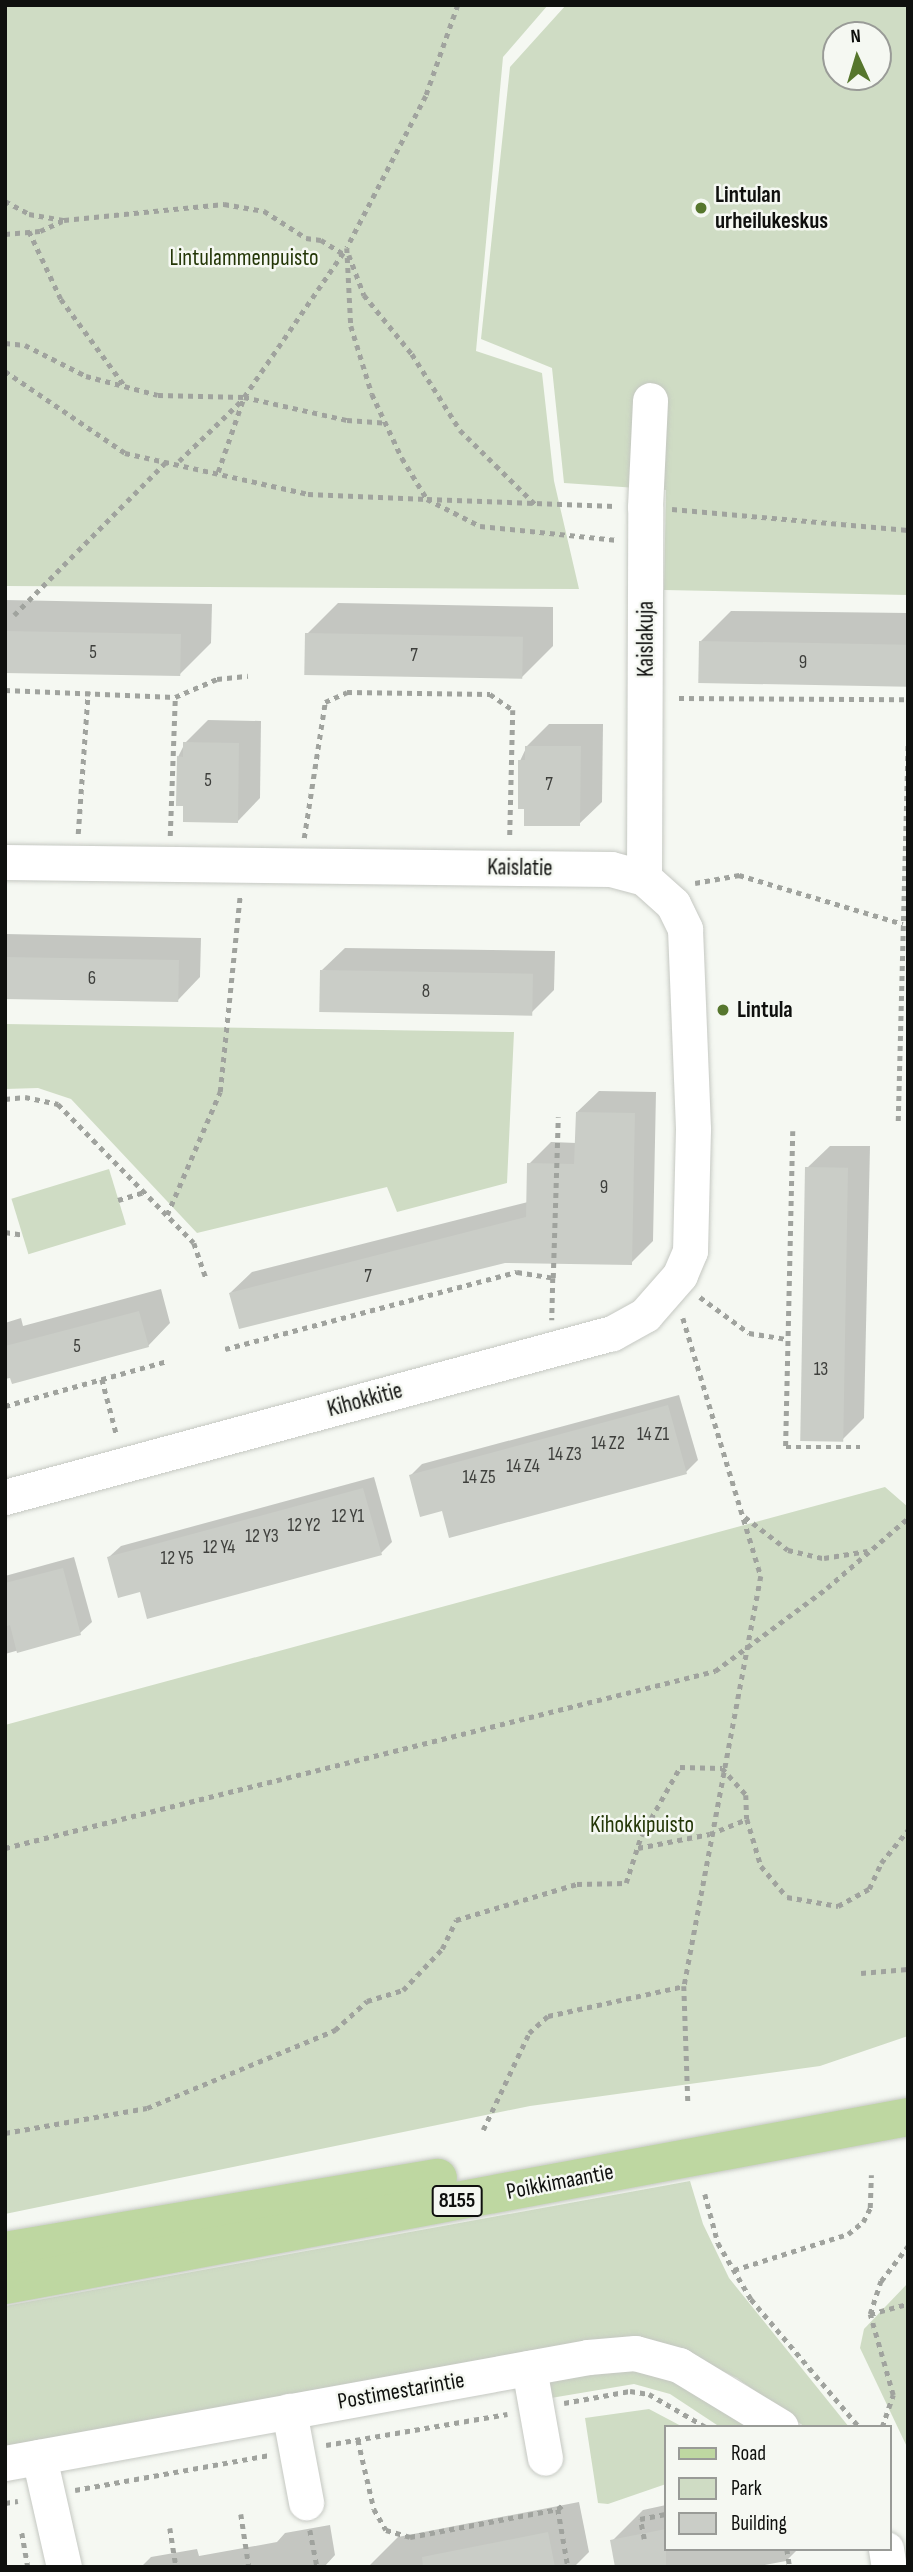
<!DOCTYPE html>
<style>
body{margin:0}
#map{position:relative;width:913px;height:2572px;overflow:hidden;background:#f5f8f2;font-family:"Sofia Sans Condensed",sans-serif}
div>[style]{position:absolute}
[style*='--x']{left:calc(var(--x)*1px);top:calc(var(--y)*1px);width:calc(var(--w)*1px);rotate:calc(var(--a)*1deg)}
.green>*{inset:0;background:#cfdcc4;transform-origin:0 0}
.shadow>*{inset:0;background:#0003}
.building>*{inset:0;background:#cacdc7;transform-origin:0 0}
.path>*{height:4.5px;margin-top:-2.25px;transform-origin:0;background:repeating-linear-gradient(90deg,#a0a39e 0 5px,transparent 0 10px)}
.roads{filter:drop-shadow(0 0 2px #c5c8c2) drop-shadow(0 0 2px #c5c8c2)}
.minor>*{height:35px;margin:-17.5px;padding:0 17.5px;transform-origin:17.5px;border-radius:17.5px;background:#fff}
.major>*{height:38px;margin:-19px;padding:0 19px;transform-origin:19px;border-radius:19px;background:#bed7a1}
.dots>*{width:19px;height:19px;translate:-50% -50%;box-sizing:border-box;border:4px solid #f5f8f2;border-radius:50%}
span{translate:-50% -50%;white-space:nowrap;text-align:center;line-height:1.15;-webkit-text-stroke:5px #f5f8f2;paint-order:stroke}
.number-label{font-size:19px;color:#3e3f3c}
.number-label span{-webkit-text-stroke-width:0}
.shield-label span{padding:2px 5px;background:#f5f8f2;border:2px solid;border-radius:5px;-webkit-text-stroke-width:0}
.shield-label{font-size:21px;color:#0f100e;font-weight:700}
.poi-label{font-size:23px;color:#0f100e;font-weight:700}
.left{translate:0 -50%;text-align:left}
.park-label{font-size:23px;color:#233606}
.street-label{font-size:23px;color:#0f100e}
.frame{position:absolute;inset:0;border:7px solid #0f100e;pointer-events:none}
.legend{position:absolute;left:664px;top:2425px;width:228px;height:126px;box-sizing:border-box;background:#f5f8f2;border:2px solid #999b97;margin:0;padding:9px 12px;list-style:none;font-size:21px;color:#0f100e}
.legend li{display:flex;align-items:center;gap:14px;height:35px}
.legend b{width:35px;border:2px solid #999b97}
.north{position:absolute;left:822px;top:21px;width:70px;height:70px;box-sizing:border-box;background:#f5f8f2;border:2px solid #999b97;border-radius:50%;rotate:356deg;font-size:19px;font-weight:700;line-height:28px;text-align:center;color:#0f100e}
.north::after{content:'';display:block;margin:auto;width:24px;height:32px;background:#56762d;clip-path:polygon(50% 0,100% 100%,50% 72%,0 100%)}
</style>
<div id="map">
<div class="green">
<i style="clip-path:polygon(5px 5px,548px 5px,503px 57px,476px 351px,542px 373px,554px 481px,579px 589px,5px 586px)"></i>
<i style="clip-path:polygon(evenodd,566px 5px,908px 5px,908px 595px,664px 590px,666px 490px,564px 483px,552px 368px,481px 339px,510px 67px,566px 5px,836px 35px,878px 35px,878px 77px,836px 77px,836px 35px)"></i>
<i style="clip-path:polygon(5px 1024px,514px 1032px,507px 1183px,397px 1212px,387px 1187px,197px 1233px,71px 1099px,38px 1088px,5px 1089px)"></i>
<i style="left:109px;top:1169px;width:58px;height:102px;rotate:73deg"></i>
<i style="clip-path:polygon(885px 1487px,908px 1507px,908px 2036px,820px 2066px,530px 2106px,5px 2214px,5px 1725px)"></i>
<i style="clip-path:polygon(690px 2181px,703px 2224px,729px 2278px,849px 2427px,805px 2427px,737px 2378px,674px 2348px,5px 2447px,5px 2306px)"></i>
<i style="clip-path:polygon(908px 2283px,908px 2449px,860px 2348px,864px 2329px)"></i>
<i style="clip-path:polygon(647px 2369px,682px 2380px,755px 2427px,720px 2427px,670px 2394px,634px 2384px,545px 2399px,549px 2380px)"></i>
<i style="clip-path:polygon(649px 2409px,683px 2427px,666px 2427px,666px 2484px,608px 2504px,598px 2503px,585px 2418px)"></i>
</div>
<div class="shadow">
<i style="clip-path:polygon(5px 600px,212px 604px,211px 643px,180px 674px,5px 671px)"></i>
<i style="clip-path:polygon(338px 603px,553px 607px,553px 646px,522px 677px,307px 634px)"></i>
<i style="clip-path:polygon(731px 611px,908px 613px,908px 683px,700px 642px)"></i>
<i style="clip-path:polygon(208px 720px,261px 721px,260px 798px,238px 821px,178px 757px,185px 743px)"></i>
<i style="clip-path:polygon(549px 724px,603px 724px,602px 802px,579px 824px,520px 761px,527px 746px)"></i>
<i style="clip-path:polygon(5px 934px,201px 938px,200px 977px,178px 1000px,5px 997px)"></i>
<i style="clip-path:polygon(345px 948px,555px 951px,554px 990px,531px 1013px,322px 970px)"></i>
<i style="clip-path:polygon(599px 1091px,656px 1092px,653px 1241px,631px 1263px,504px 1261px,230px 1293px,252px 1272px,528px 1202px,529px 1164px,551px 1142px,577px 1143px,577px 1112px)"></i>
<i style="clip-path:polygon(830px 1146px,870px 1146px,864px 1418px,842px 1440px,807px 1168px)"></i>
<i style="clip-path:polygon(161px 1289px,170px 1323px,148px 1346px,5px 1378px,5px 1323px,21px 1318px,23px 1326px)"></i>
<i style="clip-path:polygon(679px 1395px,698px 1460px,686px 1472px,411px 1475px,422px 1464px)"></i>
<i style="clip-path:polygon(374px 1477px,392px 1542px,381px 1553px,141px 1590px,109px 1557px,121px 1546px)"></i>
<i style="clip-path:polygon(74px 1557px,92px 1622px,80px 1633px,5px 1654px,5px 1576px)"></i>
<i style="clip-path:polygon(579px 2502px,589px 2552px,574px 2567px,368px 2567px,398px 2537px)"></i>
<i style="clip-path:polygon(666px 2505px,666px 2549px,798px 2549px,786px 2561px,754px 2567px,616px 2567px,612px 2541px,643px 2510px)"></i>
<i style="clip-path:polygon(330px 2525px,335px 2555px,324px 2567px,141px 2567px,151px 2557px,197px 2549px,199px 2556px,277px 2542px,285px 2533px)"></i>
</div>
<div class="building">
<i style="left:5px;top:631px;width:176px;height:42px;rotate:1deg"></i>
<i style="left:305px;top:633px;width:218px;height:42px;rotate:1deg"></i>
<i style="left:699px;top:641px;width:209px;height:42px;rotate:1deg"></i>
<i style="clip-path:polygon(183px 742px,239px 743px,238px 823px,183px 822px,183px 806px,176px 806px,177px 756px,183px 757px)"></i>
<i style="clip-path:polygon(525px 746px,581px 746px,580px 826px,524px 826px,524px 809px,518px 809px,518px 760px,525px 760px)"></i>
<i style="left:5px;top:957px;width:174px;height:42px;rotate:1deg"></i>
<i style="left:320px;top:970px;width:213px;height:42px;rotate:1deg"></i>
<i style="clip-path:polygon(576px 1112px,635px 1113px,632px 1265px,505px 1263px,239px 1329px,229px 1293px,526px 1217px,527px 1163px,574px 1164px)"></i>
<i style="left:805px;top:1167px;width:43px;height:274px;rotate:1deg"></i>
<i style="clip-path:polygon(139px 1311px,149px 1347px,12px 1384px,10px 1378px,5px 1379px,5px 1346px)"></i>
<i style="clip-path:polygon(668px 1405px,687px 1474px,449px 1538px,442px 1511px,420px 1517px,409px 1475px)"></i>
<i style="clip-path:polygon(363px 1488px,382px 1555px,147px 1619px,140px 1592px,118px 1598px,107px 1557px)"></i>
<i style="clip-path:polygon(63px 1568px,81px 1635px,17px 1653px,10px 1625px,5px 1627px,5px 1583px)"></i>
<i style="clip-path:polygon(666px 2529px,666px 2567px,615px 2567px,610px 2540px)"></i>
<i style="clip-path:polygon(548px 2532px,555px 2567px,423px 2567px,422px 2557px)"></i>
</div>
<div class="path">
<i style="--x:458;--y:5;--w:96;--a:109.4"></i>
<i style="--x:426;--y:96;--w:171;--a:117.5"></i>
<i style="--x:347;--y:248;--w:78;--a:87.1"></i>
<i style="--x:351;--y:326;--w:71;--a:72.8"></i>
<i style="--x:372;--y:394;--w:71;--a:64.9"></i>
<i style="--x:402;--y:458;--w:48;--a:58.6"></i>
<i style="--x:427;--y:499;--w:188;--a:2.1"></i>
<i style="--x:5;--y:201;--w:27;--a:28"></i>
<i style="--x:29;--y:214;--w:36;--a:10"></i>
<i style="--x:64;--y:220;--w:161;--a:-5.7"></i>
<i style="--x:224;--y:204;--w:41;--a:9.9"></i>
<i style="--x:264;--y:211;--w:50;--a:32.7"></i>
<i style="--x:306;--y:238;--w:15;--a:8"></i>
<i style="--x:321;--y:240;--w:26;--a:32"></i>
<i style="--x:29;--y:231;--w:75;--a:64.8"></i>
<i style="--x:61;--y:299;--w:108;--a:53.7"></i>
<i style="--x:5;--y:234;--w:35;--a:-5"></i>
<i style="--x:40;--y:231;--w:24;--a:-24"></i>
<i style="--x:349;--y:255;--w:43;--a:69.4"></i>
<i style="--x:364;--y:295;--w:76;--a:50.9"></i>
<i style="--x:412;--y:354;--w:90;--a:57.7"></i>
<i style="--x:460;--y:430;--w:108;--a:44.6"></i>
<i style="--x:5;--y:343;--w:20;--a:6"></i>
<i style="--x:25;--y:345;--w:68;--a:26.9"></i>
<i style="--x:86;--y:376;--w:74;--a:14.8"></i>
<i style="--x:158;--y:395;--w:86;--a:1.3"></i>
<i style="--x:244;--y:397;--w:106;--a:12.6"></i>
<i style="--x:347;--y:420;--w:39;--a:4"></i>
<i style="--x:5;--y:371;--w:145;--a:34.3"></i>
<i style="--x:125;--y:453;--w:188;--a:12.6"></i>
<i style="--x:308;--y:494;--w:119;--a:2.4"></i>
<i style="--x:427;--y:499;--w:59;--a:27"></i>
<i style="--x:480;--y:526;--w:138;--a:5.8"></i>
<i style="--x:179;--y:461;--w:85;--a:-44"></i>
<i style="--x:218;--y:472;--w:79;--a:-70.9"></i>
<i style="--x:244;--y:397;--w:175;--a:-55.5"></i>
<i style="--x:672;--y:509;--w:237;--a:5.1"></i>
<i style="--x:14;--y:615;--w:218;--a:-45.2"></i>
<i style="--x:5;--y:690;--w:170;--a:2.4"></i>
<i style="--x:679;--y:698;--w:225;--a:0.3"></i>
<i style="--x:78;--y:834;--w:143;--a:-86"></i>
<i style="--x:170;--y:836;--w:139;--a:-87.9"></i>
<i style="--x:175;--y:697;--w:46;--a:-23.2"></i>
<i style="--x:217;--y:679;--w:31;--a:-6"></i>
<i style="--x:304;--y:838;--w:138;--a:-81.2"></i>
<i style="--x:325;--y:702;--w:24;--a:-24"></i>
<i style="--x:347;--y:692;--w:143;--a:0.8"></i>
<i style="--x:490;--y:694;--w:28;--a:35"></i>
<i style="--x:513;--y:710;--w:127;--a:91.4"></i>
<i style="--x:695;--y:883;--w:45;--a:-10.3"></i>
<i style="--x:739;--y:875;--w:171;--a:16.6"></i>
<i style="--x:5;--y:1099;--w:20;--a:-6"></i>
<i style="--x:25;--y:1097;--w:34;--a:12"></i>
<i style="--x:58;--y:1104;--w:194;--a:45.6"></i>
<i style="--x:194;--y:1243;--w:36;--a:71"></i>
<i style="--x:898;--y:1121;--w:380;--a:-88.5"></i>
<i style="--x:793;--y:1131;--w:316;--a:91.3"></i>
<i style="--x:786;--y:1447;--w:74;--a:0"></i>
<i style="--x:118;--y:1200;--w:28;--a:-17"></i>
<i style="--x:167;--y:1215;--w:134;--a:-66.7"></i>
<i style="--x:220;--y:1092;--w:198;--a:-84.2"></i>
<i style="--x:5;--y:1232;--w:18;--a:9"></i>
<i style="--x:553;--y:1278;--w:161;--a:-88.2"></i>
<i style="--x:700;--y:1297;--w:61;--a:36.3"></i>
<i style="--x:749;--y:1333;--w:39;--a:9"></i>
<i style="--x:683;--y:1318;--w:270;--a:73.2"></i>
<i style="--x:761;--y:1576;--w:417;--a:100.6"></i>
<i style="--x:684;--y:1986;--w:117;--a:88"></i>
<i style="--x:225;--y:1349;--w:302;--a:-14.8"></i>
<i style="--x:517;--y:1272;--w:36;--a:9"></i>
<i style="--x:553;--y:1278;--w:42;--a:91.4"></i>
<i style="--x:102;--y:1379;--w:59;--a:75.3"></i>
<i style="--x:5;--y:1406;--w:168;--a:-15.5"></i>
<i style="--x:745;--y:1517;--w:54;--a:37.5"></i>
<i style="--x:788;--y:1550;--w:37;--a:13"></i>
<i style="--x:824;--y:1558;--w:44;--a:-9.2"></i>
<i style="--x:5;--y:1848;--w:732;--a:-14"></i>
<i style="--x:715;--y:1671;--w:139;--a:-36.5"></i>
<i style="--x:827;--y:1588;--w:107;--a:-40.8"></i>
<i style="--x:638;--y:1848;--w:73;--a:-11"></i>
<i style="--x:710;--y:1834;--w:40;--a:-22"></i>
<i style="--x:861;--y:1973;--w:47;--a:-4.9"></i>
<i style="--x:483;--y:2130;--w:107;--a:-64.6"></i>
<i style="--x:529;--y:2033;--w:25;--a:-42"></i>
<i style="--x:548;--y:2016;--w:139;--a:-12.4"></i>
<i style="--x:5;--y:2133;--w:144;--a:-10"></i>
<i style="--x:147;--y:2108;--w:204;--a:-22.5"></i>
<i style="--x:335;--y:2030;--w:43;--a:-42.2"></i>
<i style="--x:367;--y:2001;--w:38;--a:-17"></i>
<i style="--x:403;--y:1990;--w:57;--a:-46.4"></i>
<i style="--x:442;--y:1949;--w:32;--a:-64"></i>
<i style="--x:456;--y:1920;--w:126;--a:-16.6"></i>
<i style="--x:577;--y:1884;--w:49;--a:-1.2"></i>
<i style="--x:626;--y:1883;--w:49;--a:-72.3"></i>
<i style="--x:641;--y:1836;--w:79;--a:-60.5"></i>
<i style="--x:680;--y:1767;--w:42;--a:1.4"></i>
<i style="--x:722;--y:1768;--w:36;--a:48"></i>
<i style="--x:746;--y:1795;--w:24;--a:88"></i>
<i style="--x:747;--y:1819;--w:49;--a:73.4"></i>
<i style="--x:761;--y:1866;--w:40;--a:50"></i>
<i style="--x:787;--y:1897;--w:52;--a:10"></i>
<i style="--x:838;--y:1906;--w:35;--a:-29"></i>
<i style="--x:869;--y:1889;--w:29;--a:-65"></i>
<i style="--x:881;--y:1863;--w:43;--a:-50.7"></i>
<i style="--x:705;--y:2194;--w:51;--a:75.1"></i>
<i style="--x:718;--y:2243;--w:65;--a:59.5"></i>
<i style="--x:751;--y:2299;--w:167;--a:49.8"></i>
<i style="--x:734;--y:2270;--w:120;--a:-17.5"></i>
<i style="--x:848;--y:2234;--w:19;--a:-39"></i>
<i style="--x:863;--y:2222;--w:16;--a:-63"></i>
<i style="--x:870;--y:2208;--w:33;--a:-88"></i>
<i style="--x:870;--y:2314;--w:35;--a:-72"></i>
<i style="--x:881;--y:2281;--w:44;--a:-52.4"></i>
<i style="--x:564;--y:2403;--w:67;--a:-10.3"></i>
<i style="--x:630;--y:2391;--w:19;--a:9"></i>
<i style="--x:649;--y:2394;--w:66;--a:30.1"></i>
<i style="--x:882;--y:2427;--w:34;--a:-71"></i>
<i style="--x:893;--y:2395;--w:84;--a:-105.9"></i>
<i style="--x:870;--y:2314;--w:39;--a:-15"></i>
<i style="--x:358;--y:2440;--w:71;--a:76.9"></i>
<i style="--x:374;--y:2509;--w:24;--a:60"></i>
<i style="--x:386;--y:2530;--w:25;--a:16"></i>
<i style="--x:410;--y:2537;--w:151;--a:-10.7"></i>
<i style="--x:558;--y:2509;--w:59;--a:80.2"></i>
<i style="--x:326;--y:2445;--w:184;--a:-9.7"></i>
<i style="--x:75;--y:2490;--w:198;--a:-10.2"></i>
<i style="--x:5;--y:2503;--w:13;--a:-9"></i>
<i style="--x:558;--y:2509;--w:9;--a:-41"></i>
<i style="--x:241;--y:2514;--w:54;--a:81.4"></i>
<i style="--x:170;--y:2528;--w:39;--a:81"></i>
<i style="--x:310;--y:2530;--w:38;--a:79"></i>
<i style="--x:22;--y:2533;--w:35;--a:80"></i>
<i style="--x:644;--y:2539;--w:20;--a:-101"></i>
<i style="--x:640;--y:2519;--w:26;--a:-11"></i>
<i style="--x:787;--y:2549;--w:18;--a:81"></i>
</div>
<div class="roads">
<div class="minor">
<i style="--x:5;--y:862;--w:606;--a:0.66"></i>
<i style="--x:611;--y:869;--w:34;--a:15"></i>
<i style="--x:644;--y:878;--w:39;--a:42"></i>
<i style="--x:673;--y:904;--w:28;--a:64"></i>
<i style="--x:685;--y:929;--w:200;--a:87.7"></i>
<i style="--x:693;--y:1129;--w:122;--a:91.4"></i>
<i style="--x:690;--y:1251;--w:26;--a:113"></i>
<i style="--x:680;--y:1275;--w:53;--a:131.2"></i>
<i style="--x:645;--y:1315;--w:38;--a:151"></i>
<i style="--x:612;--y:1333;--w:629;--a:164.88"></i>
<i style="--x:644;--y:878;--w:371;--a:-89.8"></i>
<i style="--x:645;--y:507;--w:107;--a:-87.3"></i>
<i style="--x:529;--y:2368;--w:91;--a:79.9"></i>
<i style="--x:289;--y:2411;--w:93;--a:79.4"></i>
<i style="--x:39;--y:2457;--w:113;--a:77.2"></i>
<i style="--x:5;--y:2463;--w:593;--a:-10.3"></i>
<i style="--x:588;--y:2357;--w:47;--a:-4.9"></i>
<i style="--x:635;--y:2353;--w:46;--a:15.3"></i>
<i style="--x:679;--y:2365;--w:119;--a:31.3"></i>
<i style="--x:886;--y:2549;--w:18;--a:81"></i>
</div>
<div class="major">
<i style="--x:5;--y:2251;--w:439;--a:-9.6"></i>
<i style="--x:5;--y:2285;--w:918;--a:-10.54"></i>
</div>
</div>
<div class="dots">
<i style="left:701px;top:208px;background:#56762d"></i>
<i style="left:723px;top:1010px;background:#56762d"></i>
</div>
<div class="number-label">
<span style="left:93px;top:653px">5</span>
<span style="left:414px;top:656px">7</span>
<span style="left:803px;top:663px">9</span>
<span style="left:208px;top:781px">5</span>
<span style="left:549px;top:785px">7</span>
<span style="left:92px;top:979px">6</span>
<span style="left:426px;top:992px">8</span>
<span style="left:604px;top:1188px">9</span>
<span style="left:368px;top:1277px">7</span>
<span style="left:77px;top:1347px">5</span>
<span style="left:821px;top:1370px">13</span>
<span style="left:653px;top:1435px">14 Z1</span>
<span style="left:608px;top:1444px">14 Z2</span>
<span style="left:565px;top:1455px">14 Z3</span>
<span style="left:523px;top:1467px">14 Z4</span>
<span style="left:479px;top:1478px">14 Z5</span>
<span style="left:348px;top:1517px">12 Y1</span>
<span style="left:304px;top:1526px">12 Y2</span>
<span style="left:262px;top:1537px">12 Y3</span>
<span style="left:219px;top:1548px">12 Y4</span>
<span style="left:177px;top:1559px">12 Y5</span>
</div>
<div class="shield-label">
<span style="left:457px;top:2201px">8155</span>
</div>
<div class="poi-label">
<span class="left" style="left:715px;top:208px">Lintulan<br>urheilukeskus</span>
<span class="left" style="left:737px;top:1010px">Lintula</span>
</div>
<div class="park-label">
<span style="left:244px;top:258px">Lintulammenpuisto</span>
<span style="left:642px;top:1825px">Kihokkipuisto</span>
</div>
<div class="street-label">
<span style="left:646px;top:639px;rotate:-90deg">Kaislakuja</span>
<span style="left:520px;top:868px;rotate:1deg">Kaislatie</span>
<span style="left:365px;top:1400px;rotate:-15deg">Kihokkitie</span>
<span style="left:560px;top:2182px;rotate:-11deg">Poikkimaantie</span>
<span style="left:401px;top:2391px;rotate:-10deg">Postimestarintie</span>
</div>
<div class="frame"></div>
<ul class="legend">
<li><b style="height:9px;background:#bed7a1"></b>Road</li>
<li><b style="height:19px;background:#cfdcc4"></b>Park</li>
<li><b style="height:19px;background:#cacdc7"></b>Building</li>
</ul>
<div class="north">N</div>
</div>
